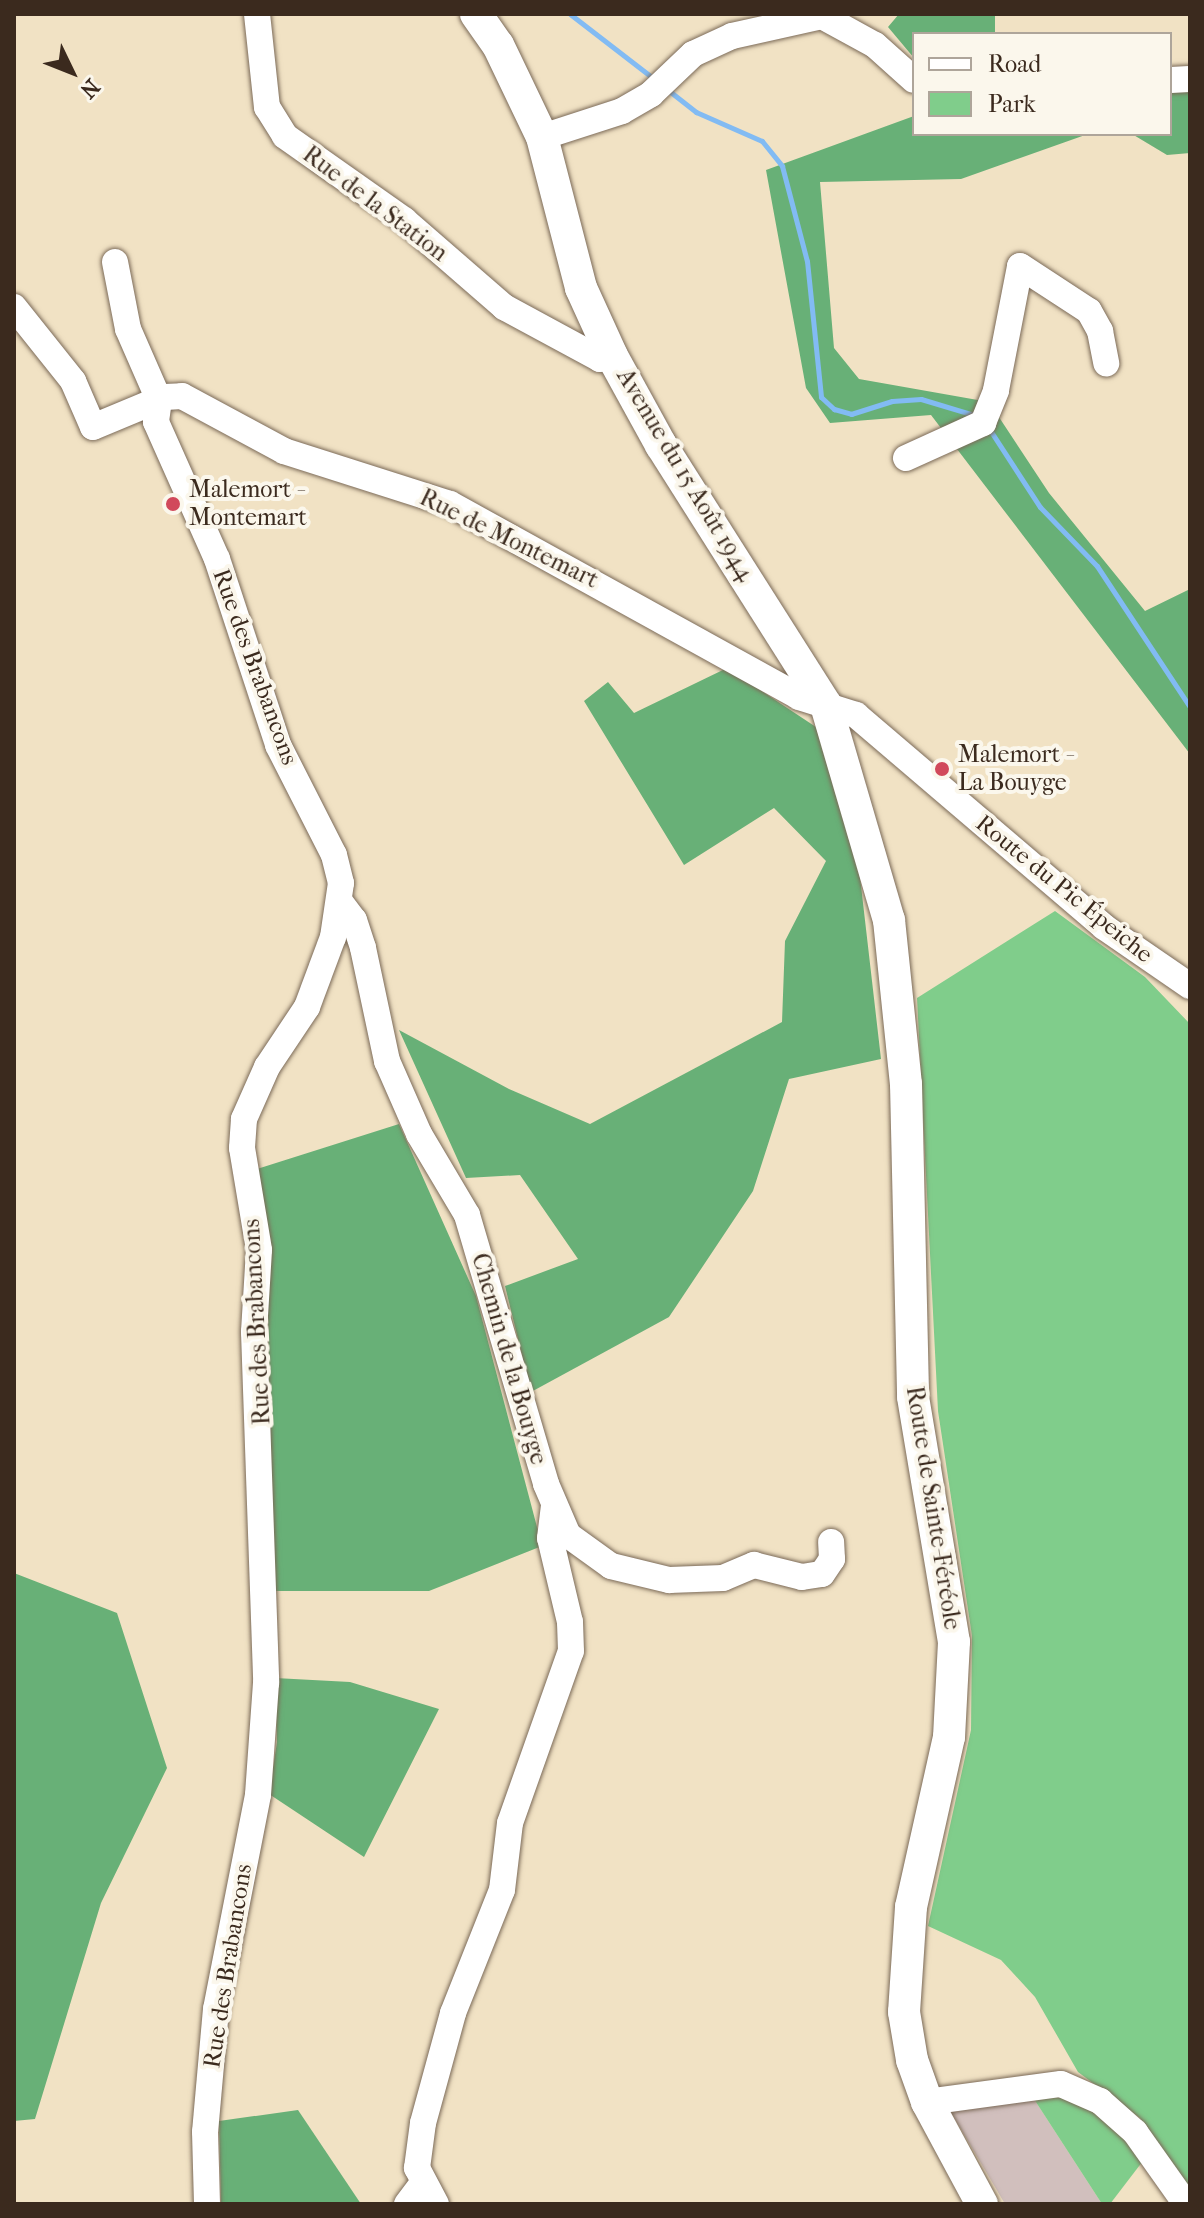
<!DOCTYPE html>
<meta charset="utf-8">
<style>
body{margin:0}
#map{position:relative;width:1204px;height:2218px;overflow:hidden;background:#f1e2c4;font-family:"IM FELL French Canon",serif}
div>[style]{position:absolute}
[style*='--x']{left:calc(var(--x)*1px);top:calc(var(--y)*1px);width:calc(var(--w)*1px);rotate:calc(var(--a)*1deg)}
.industrial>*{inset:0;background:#d1bfbd}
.green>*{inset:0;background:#80cd8b}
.forest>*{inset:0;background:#68b077}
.stream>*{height:5px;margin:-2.5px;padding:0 2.5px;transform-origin:2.5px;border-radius:2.5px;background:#82bbf3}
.roads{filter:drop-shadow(0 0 2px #7b6a58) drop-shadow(0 0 2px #7b6a58)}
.minor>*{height:26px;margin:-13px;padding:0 13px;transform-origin:13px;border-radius:13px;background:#fff}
.major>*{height:32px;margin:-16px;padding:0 16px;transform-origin:16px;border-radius:16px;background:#fff}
.dots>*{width:22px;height:22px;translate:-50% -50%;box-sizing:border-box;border:4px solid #fbf7ec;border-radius:50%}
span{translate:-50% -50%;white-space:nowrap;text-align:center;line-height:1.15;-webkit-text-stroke:8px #fbf7ec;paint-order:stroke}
.street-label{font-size:24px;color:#3b2a1e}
.poi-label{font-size:24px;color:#3b2a1e}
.left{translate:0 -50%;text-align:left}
.frame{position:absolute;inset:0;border:16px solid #3b2a1e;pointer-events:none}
.legend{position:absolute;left:912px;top:32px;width:260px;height:104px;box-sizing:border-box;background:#fbf7ec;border:2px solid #aea59a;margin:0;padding:10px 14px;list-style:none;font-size:24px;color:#3b2a1e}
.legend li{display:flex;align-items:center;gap:16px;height:40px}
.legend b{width:40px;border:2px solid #aea59a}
.north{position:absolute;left:32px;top:32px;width:80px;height:80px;-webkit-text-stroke:6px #fbf7ec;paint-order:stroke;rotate:133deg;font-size:22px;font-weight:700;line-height:32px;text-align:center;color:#3b2a1e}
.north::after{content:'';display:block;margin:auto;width:28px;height:36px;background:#3b2a1e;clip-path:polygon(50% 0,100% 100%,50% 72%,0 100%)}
</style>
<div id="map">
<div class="industrial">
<i style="clip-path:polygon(1032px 2096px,1102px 2204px,1005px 2204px,949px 2109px)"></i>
</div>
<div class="green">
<i style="clip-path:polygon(1055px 911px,1145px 977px,1190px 1024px,1190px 2192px,1140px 2118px,1078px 2072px,1035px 1997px,1001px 1960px,928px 1926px,971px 1730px,972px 1636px,938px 1411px,917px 998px)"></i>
<i style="clip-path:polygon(1032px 2096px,1073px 2098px,1125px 2130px,1146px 2157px,1110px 2204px,1102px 2204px)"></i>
</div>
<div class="forest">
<i style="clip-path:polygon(899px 14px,995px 14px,995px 34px,914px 34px,914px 58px,888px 27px)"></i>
<i style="clip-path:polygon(1170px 92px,1190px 92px,1190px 153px,1167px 155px,1132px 134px,1170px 134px)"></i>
<i style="clip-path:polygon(914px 116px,914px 134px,1088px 134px,961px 179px,820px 182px,834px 348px,859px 379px,989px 402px,1049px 493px,1145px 611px,1190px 589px,1190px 754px,931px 415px,830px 423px,806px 388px,766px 170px)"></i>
<i style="clip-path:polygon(727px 668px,825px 733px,860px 877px,881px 1059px,789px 1079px,753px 1191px,669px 1317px,531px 1392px,505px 1286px,578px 1259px,520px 1175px,466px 1178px,399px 1030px,509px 1089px,590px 1124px,782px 1022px,785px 941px,826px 861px,774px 808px,684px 865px,584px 701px,608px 682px,634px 713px)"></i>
<i style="clip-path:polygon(399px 1124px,476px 1296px,542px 1546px,429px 1591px,272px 1591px,267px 1253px,257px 1169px)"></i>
<i style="clip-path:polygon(14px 1573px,117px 1613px,167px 1768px,101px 1903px,35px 2119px,14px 2121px)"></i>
<i style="clip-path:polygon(275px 1678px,350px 1682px,439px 1709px,364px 1857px,269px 1794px,277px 1742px)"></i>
<i style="clip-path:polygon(298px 2110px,361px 2204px,221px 2204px,219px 2121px)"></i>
</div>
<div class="stream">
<i style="--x:570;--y:14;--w:106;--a:37.7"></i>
<i style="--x:668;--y:90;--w:36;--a:38"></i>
<i style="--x:696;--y:112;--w:72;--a:23.7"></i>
<i style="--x:762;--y:141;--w:32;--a:51"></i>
<i style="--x:782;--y:166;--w:98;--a:75.3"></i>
<i style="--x:807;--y:261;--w:137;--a:84.1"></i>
<i style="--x:821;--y:397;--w:18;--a:43"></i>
<i style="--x:834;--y:409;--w:18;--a:16"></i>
<i style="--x:851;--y:414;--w:43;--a:-17.6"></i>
<i style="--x:892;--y:401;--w:29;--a:-4"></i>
<i style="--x:921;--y:399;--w:55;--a:16.8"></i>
<i style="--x:988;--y:427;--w:95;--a:57"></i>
<i style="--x:1040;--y:507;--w:82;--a:46"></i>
<i style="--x:1097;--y:566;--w:169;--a:56.6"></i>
</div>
<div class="roads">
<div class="minor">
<i style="--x:257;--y:14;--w:94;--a:83.9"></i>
<i style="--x:267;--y:107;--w:34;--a:58"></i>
<i style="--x:285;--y:136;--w:146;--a:35.2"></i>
<i style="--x:404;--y:220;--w:133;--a:41"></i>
<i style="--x:504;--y:307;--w:109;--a:28.4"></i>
<i style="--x:600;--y:359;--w:12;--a:-14"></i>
<i style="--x:1170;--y:80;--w:20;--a:-3"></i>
<i style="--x:542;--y:137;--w:84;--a:-18"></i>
<i style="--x:622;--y:111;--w:34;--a:-30"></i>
<i style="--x:651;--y:94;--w:58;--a:-43.6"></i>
<i style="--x:693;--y:54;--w:43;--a:-24.8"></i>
<i style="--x:732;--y:36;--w:92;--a:-12.5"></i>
<i style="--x:822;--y:16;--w:60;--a:28.7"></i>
<i style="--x:875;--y:45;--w:52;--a:41.9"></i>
<i style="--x:115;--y:262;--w:68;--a:79"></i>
<i style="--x:128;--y:329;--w:77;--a:66.4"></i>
<i style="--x:159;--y:400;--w:22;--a:98"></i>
<i style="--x:156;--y:422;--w:150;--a:66"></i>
<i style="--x:217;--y:559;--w:196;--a:71.8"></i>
<i style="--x:278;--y:745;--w:123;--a:63"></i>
<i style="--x:334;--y:855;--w:29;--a:76"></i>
<i style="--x:341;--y:883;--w:55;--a:98.4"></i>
<i style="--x:333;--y:937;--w:75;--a:110.4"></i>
<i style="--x:307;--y:1007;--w:72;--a:123.7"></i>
<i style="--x:267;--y:1067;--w:57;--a:113.9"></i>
<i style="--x:244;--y:1119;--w:29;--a:94"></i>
<i style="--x:242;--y:1148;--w:103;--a:80.5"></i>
<i style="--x:259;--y:1250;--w:82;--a:93.5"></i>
<i style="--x:254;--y:1332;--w:351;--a:88"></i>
<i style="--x:266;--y:1683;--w:112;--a:94.1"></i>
<i style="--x:258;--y:1795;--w:218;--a:101.1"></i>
<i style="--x:216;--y:2009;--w:123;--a:95.1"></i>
<i style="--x:205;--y:2132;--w:72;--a:88.4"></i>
<i style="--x:14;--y:307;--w:95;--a:51.4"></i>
<i style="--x:73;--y:381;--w:50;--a:66.5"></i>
<i style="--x:93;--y:427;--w:78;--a:-22.6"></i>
<i style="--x:165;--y:397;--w:17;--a:-3"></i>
<i style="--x:182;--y:396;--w:116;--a:28.3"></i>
<i style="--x:284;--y:451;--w:174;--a:17.7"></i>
<i style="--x:450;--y:504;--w:399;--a:28.9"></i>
<i style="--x:799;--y:697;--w:60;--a:17.5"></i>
<i style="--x:856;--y:715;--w:326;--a:40.5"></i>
<i style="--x:1104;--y:927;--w:104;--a:34.5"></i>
<i style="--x:906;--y:458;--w:85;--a:-24.4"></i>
<i style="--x:983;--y:423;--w:35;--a:-68"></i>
<i style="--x:996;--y:390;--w:126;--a:-79"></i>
<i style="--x:1020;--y:266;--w:82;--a:33.1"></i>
<i style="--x:1089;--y:311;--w:23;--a:61"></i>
<i style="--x:1100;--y:331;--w:33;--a:79"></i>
<i style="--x:341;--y:903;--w:21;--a:53"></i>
<i style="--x:354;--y:920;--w:29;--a:72"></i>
<i style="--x:363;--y:948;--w:116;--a:78"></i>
<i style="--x:387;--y:1061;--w:80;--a:66.3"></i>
<i style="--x:419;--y:1134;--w:94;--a:59.3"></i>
<i style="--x:467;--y:1215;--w:280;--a:73.6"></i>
<i style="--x:546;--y:1484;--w:56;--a:66.7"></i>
<i style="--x:568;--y:1535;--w:53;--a:35.8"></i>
<i style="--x:611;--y:1566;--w:60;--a:13.6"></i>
<i style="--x:669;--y:1580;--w:54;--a:-2.1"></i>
<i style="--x:723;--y:1578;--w:34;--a:-23"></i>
<i style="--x:754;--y:1565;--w:49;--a:14"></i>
<i style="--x:802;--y:1577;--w:20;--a:-9"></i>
<i style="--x:822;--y:1574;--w:18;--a:-56"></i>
<i style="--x:832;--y:1559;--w:17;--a:-93"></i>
<i style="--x:927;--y:2102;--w:135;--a:-7.7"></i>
<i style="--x:1061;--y:2084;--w:43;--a:23.6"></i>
<i style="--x:1100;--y:2101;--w:47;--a:41.5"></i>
<i style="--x:1135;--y:2132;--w:88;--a:54.7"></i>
<i style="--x:407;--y:2204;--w:26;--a:-53"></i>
<i style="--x:436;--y:2204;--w:41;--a:-117.8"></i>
<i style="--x:417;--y:2168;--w:45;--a:-82.4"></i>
<i style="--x:423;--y:2123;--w:114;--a:-74.7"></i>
<i style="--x:453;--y:2013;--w:132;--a:-68.3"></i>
<i style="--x:502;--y:1890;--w:67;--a:-83.2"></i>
<i style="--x:510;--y:1823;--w:182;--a:-70.5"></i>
<i style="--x:571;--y:1651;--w:29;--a:-92"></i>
<i style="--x:570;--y:1622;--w:86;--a:-103.4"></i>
<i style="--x:550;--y:1538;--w:32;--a:-83"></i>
</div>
<div class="major">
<i style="--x:476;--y:14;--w:38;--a:55"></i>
<i style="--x:498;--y:45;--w:102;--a:64.4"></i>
<i style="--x:542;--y:137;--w:156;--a:75.5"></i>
<i style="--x:581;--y:288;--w:75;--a:65.5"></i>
<i style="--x:612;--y:356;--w:102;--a:61.2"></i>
<i style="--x:661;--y:445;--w:308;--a:57.6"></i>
<i style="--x:826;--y:705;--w:224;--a:73.7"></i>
<i style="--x:889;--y:920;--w:165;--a:84.1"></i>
<i style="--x:906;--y:1084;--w:313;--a:88.7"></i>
<i style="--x:913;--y:1397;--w:248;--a:80.5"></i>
<i style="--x:954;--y:1642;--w:95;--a:93"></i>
<i style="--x:949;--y:1737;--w:174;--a:102.6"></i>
<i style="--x:911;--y:1907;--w:105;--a:93.8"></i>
<i style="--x:904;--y:2012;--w:49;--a:80.5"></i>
<i style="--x:912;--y:2060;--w:45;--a:70.3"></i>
<i style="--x:927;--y:2102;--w:116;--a:61.7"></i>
</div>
</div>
<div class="dots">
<i style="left:173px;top:504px;background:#d1495b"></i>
<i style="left:942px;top:769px;background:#d1495b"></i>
</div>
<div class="street-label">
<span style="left:375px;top:204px;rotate:37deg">Rue de la Station</span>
<span style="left:685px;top:475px;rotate:59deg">Avenue du 15 Août 1944</span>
<span style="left:509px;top:539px;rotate:26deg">Rue de Montemart</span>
<span style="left:255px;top:667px;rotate:70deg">Rue des Brabancons</span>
<span style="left:1064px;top:889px;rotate:39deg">Route du Pic Épeiche</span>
<span style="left:257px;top:1322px;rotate:-93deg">Rue des Brabancons</span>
<span style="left:509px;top:1359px;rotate:74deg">Chemin de la Bouyge</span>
<span style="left:933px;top:1508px;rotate:81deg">Route de Sainte-Féréole</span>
<span style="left:228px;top:1966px;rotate:-81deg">Rue des Brabancons</span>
</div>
<div class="poi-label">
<span class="left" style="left:189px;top:504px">Malemort -<br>Montemart</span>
<span class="left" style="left:958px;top:769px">Malemort -<br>La Bouyge</span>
</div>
<div class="frame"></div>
<ul class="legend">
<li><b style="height:10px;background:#fff"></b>Road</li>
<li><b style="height:22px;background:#80cd8b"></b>Park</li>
</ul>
<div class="north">N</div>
</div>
